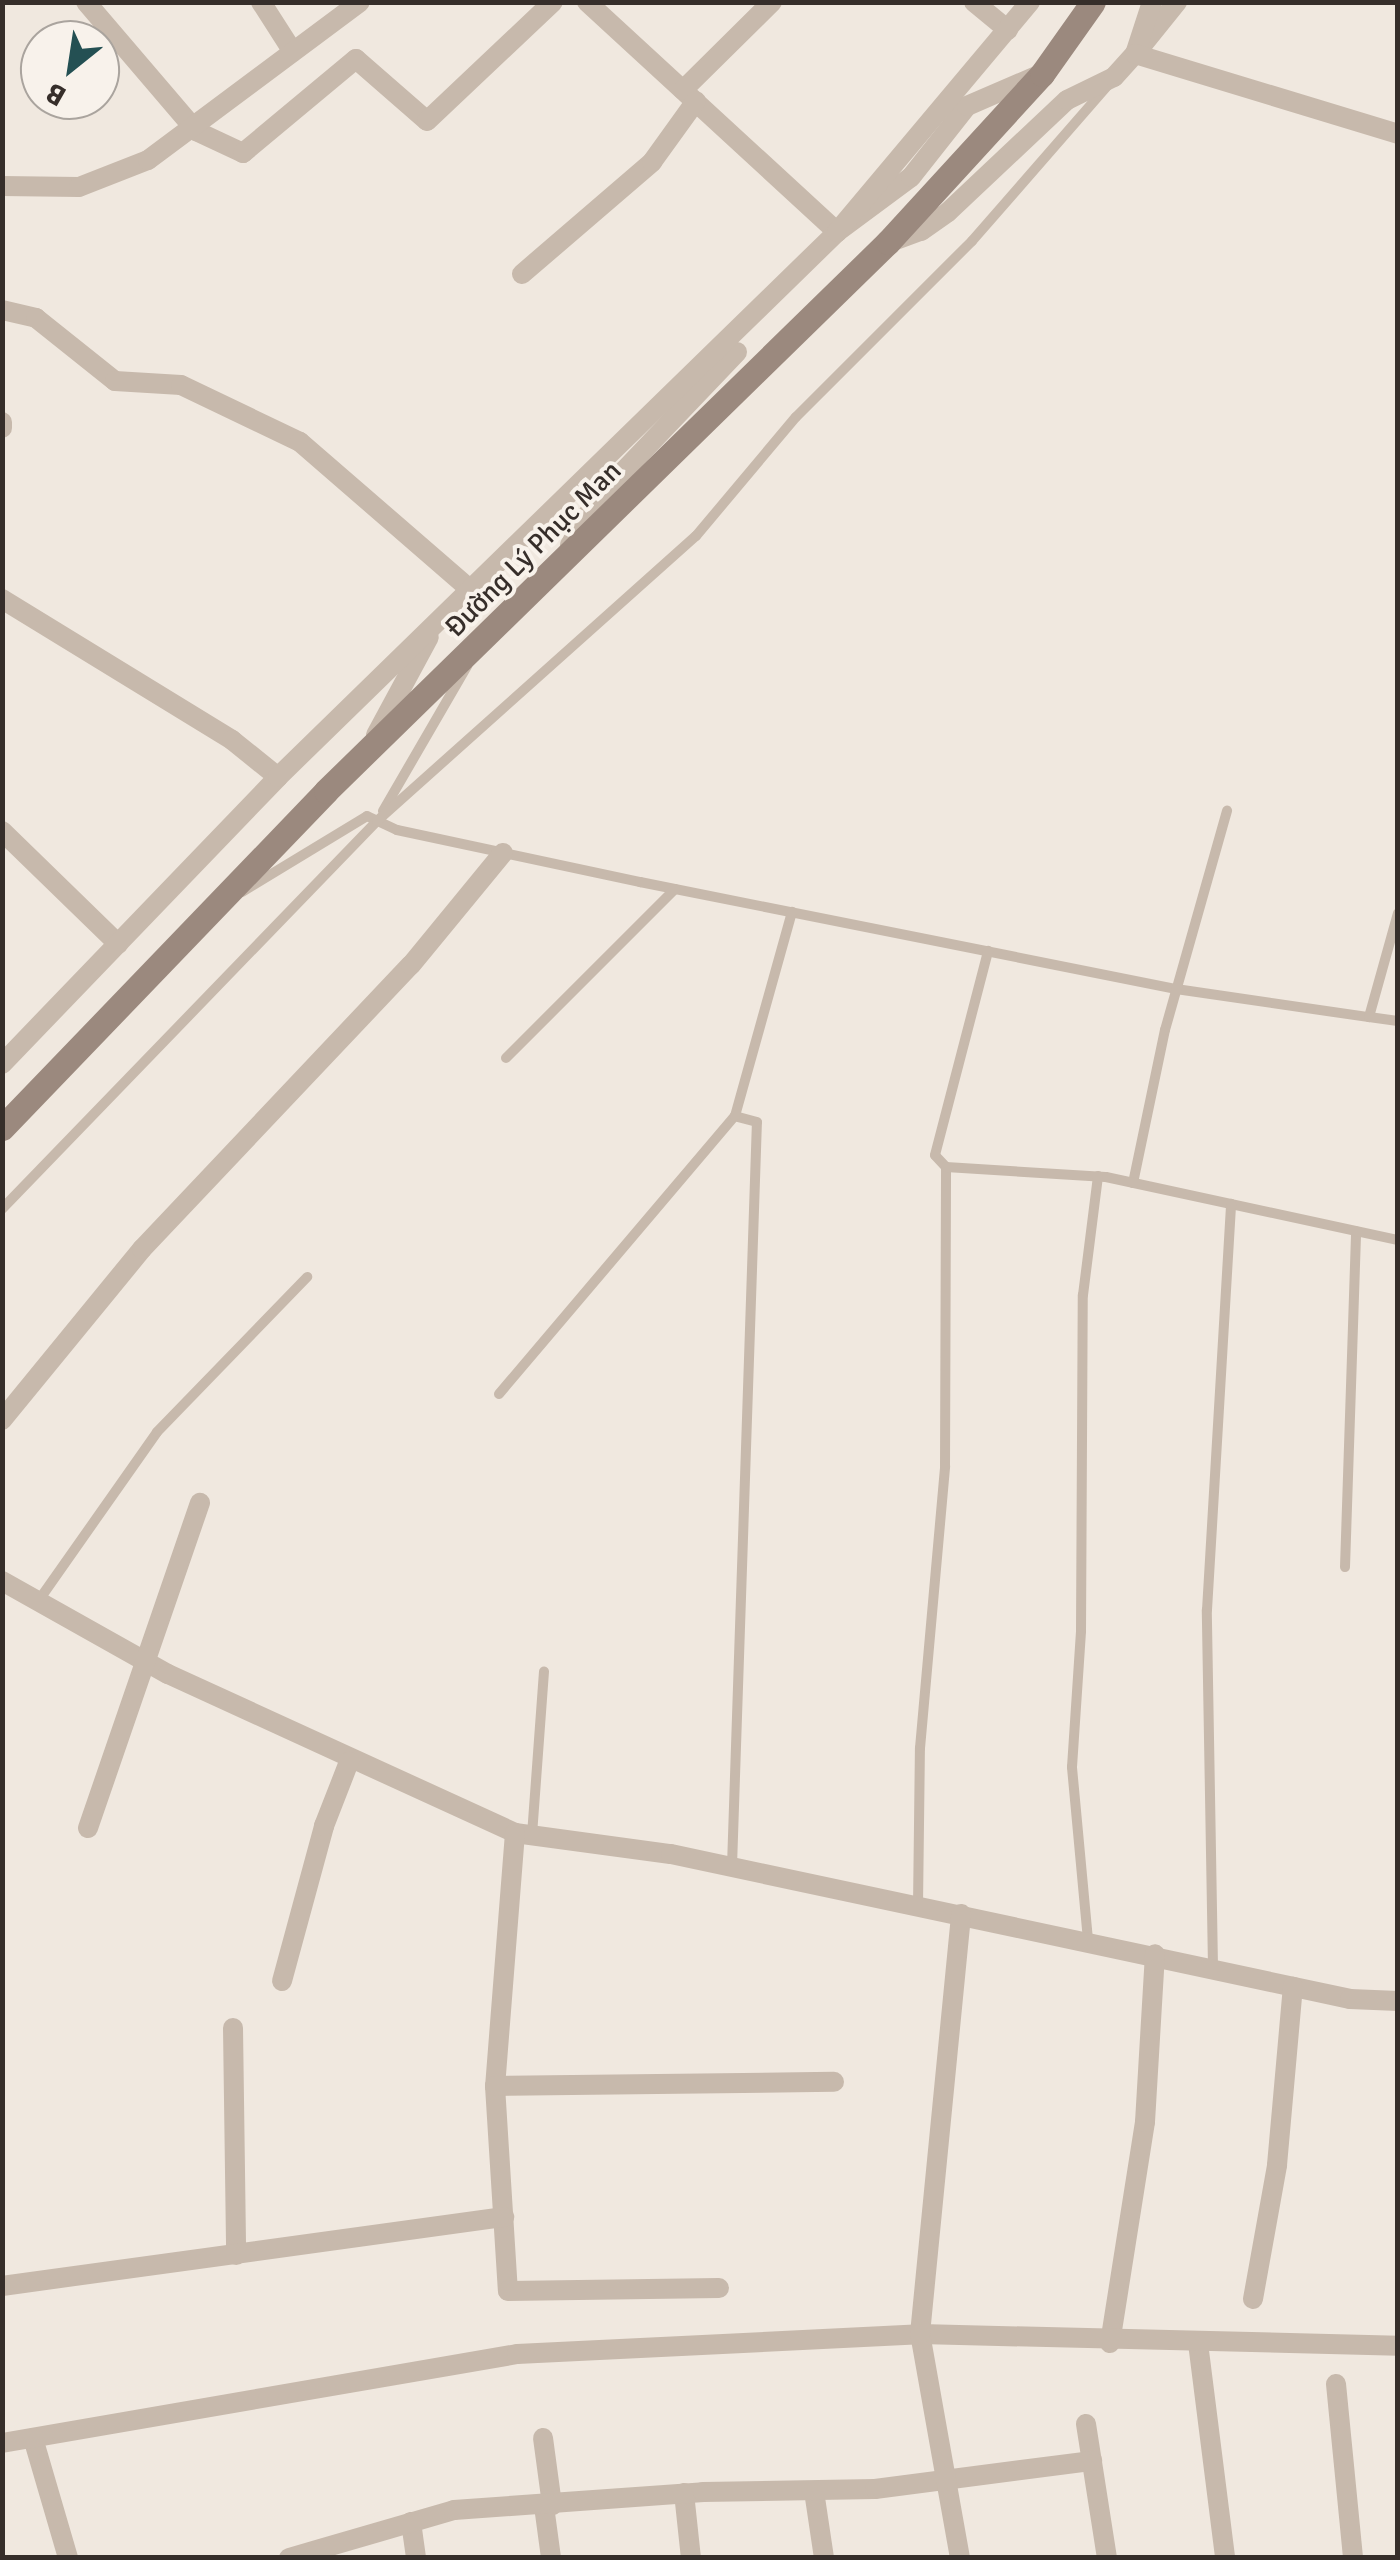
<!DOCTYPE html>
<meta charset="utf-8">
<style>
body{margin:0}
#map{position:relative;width:1400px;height:2560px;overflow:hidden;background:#f0e8df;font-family:Signika,sans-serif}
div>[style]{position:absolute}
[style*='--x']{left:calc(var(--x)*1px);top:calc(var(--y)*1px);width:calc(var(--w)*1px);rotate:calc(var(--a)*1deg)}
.service>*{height:10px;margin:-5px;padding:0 5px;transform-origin:5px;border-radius:5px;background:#c7b9ac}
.minor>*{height:20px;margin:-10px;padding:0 10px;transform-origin:10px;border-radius:10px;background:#c7b9ac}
.secondary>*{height:25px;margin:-12.5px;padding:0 12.5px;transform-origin:12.5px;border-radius:12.5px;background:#9b897e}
span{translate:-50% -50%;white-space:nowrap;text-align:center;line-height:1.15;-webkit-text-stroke:8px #f8f2eb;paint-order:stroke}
.street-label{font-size:28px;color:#362e2a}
.frame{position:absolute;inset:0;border:5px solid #362e2a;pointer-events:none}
.north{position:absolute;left:20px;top:20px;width:100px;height:100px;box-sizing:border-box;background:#f8f2eb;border:2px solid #aaa49e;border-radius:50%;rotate:210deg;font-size:28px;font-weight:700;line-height:40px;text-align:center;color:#362e2a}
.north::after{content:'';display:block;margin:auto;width:35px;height:45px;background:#245053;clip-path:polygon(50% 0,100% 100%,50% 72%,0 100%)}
</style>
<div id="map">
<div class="service">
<i style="--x:383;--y:811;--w:168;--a:-59.9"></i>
<i style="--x:242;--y:892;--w:146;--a:-31.3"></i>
<i style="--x:367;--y:816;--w:33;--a:25"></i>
<i style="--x:397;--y:830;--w:249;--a:12.1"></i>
<i style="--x:640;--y:882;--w:547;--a:11.29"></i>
<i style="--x:1176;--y:989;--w:195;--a:8.3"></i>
<i style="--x:1398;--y:913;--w:108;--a:105.6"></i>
<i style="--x:1369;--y:1017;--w:29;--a:8"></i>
<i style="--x:506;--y:1058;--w:239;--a:-45"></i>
<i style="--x:946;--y:1167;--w:16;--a:-133"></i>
<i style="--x:935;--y:1155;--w:211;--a:-75.4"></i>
<i style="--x:1133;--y:1183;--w:156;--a:-78.2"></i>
<i style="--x:1165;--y:1030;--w:228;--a:-74.2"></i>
<i style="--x:2;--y:1209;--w:540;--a:-45.98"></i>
<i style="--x:377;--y:821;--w:428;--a:-41.8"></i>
<i style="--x:696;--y:536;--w:155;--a:-50"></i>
<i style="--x:796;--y:417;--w:249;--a:-45"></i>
<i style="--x:972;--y:241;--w:206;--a:-48.9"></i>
<i style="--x:499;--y:1394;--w:365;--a:-49.7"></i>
<i style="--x:1345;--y:1567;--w:336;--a:-88.1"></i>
<i style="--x:39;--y:1600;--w:205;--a:-54.9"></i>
<i style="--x:157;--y:1432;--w:216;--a:-45.9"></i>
<i style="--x:532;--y:1835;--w:164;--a:-85.8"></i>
<i style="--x:732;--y:1866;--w:744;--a:-88.08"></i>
<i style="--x:757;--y:1122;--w:23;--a:-165"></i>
<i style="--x:735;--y:1116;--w:212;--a:-74.4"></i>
<i style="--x:918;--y:1906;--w:158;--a:-89.3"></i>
<i style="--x:920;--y:1748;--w:283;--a:-84.9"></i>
<i style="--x:945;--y:1466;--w:299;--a:-89.8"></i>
<i style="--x:946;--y:1167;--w:160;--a:3.6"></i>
<i style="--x:1106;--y:1177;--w:299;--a:12.2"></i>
<i style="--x:1088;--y:1940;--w:174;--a:-95.3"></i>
<i style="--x:1072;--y:1767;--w:136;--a:-86.2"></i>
<i style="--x:1081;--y:1631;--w:336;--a:-89.7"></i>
<i style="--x:1083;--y:1295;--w:120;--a:-82.8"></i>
<i style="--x:1213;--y:1967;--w:357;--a:-91"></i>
<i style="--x:1207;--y:1610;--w:407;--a:-86.6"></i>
</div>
<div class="minor">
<i style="--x:86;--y:2;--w:170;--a:49.5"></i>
<i style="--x:196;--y:131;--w:52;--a:25.1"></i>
<i style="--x:243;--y:153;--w:147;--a:-39.8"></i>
<i style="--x:356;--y:59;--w:94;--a:41.1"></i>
<i style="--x:427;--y:121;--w:173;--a:-43.4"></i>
<i style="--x:261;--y:2;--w:59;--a:57.4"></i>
<i style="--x:587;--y:2;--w:340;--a:42.6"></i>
<i style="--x:837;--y:232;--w:92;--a:-36.6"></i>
<i style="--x:911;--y:177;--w:90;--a:-51.7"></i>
<i style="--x:967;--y:106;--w:81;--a:-23.4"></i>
<i style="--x:974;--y:2;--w:44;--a:39.5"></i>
<i style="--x:1144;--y:43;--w:53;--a:-51.2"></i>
<i style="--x:1135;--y:54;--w:55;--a:-71.9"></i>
<i style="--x:683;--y:90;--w:125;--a:-44.7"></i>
<i style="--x:2;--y:186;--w:77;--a:0.7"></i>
<i style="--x:79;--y:187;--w:74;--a:-21.4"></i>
<i style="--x:148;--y:160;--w:264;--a:-36.7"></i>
<i style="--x:890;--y:242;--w:33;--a:-20"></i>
<i style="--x:921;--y:231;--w:33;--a:-35"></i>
<i style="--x:948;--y:212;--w:163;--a:-43.3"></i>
<i style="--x:1067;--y:100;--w:52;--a:-26.1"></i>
<i style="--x:1114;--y:77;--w:31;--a:-48"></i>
<i style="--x:1135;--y:54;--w:275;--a:16.9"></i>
<i style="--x:522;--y:274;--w:172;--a:-40.7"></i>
<i style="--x:652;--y:162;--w:75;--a:-54.2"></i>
<i style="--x:2;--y:310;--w:35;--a:13"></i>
<i style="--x:36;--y:318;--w:101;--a:38.6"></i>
<i style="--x:115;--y:381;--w:66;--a:3.5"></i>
<i style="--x:181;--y:385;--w:132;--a:25.6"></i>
<i style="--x:300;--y:442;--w:225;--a:40.9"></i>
<i style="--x:2;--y:422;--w:6;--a:90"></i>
<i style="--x:570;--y:545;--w:53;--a:-59.6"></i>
<i style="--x:597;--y:499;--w:203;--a:-46.4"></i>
<i style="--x:2;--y:599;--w:270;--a:31.5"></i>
<i style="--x:232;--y:740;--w:59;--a:38.8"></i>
<i style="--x:376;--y:735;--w:111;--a:-61.6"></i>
<i style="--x:2;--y:831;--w:162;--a:44.2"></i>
<i style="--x:2;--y:1064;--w:398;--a:-46.1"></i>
<i style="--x:278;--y:777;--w:781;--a:-44.27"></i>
<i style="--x:837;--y:232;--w:300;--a:-50"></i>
<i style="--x:2;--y:1420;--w:221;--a:-50.7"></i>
<i style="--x:142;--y:1249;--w:391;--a:-46.6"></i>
<i style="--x:411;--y:965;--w:145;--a:-50.6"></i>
<i style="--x:2;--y:1581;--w:190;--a:29.3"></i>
<i style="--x:168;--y:1674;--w:382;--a:24.6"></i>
<i style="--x:515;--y:1833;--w:157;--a:7.7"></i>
<i style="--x:671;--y:1854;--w:694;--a:12.05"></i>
<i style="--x:1350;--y:1999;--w:48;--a:2.4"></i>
<i style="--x:88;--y:1828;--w:344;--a:-71"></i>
<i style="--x:515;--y:1833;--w:254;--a:94.5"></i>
<i style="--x:495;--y:2086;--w:205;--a:86.4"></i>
<i style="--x:508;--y:2291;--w:211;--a:-0.8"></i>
<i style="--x:282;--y:1981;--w:161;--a:-74.8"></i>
<i style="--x:324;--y:1826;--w:69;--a:-68.7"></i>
<i style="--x:233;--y:2028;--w:227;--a:89.2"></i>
<i style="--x:495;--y:2086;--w:339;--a:-0.7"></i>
<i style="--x:2;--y:2286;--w:507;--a:-7.83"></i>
<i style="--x:1253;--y:2299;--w:136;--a:-79.8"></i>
<i style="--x:1277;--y:2165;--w:179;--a:-84.9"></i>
<i style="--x:1110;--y:2343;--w:224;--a:-81"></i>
<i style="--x:1145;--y:2122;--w:168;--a:-86.6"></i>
<i style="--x:1198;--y:2343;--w:217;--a:82.8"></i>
<i style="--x:1336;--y:2384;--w:175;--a:84.4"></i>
<i style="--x:1086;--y:2424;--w:136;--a:81.1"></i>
<i style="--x:33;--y:2438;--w:125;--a:73.7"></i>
<i style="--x:543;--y:2438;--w:68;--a:82.3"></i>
<i style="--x:2;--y:2443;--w:523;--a:-9.8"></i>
<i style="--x:517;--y:2354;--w:403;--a:-2.8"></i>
<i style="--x:920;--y:2334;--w:478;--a:1.4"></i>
<i style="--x:814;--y:2491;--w:68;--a:81.5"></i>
<i style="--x:684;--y:2493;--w:65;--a:83.9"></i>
<i style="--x:544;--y:2506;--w:52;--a:82.3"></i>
<i style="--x:411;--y:2522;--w:36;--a:82"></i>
<i style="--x:289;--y:2558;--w:172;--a:-16.2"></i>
<i style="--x:454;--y:2510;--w:250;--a:-4.1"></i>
<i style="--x:703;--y:2492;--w:172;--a:-1"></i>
<i style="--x:875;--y:2489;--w:219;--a:-7.4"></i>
<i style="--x:960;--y:2558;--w:228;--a:-100.1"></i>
<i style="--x:920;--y:2334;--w:422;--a:-84.4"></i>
</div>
<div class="secondary">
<i style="--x:2;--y:1128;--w:467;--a:-46.1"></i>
<i style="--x:326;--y:791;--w:786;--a:-44.33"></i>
<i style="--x:888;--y:242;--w:228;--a:-47.5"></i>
<i style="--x:1042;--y:74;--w:88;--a:-54.7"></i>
</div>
<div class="street-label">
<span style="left:533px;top:549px;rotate:-45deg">Đường Lý Phục Man</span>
</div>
<div class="frame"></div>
<div class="north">B</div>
</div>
